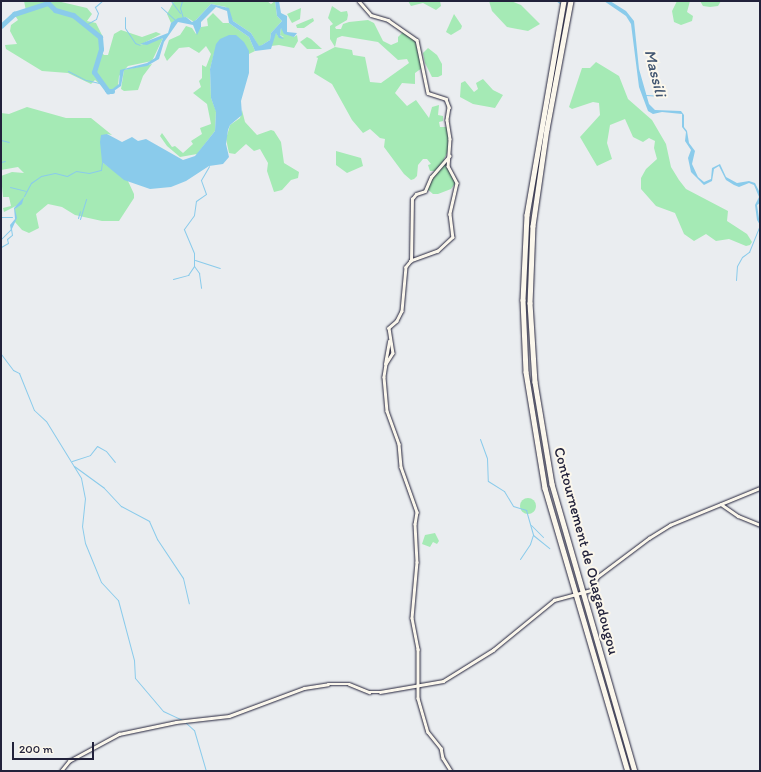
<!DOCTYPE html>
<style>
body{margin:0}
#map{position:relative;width:761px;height:772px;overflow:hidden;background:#eaedf0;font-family:Itim,sans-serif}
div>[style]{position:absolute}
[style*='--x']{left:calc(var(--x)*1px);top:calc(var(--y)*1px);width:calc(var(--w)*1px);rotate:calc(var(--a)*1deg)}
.green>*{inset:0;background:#a5eab5}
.round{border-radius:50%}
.water>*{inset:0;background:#8acbeb}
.stream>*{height:1px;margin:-0.5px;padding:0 0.5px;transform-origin:0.5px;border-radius:0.5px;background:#8acbeb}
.river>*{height:5px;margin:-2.5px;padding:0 2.5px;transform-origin:2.5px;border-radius:2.5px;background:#8acbeb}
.roads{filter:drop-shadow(0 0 1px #22223b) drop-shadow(0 0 1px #22223b)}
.street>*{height:2.5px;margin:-1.25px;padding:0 1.25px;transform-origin:1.25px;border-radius:1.25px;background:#fbf7ec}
.highway>*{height:4.5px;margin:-2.25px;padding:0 2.25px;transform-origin:2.25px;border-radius:2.25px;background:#fbf7ec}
span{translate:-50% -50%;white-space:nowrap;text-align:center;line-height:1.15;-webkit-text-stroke:4px #fbf7ec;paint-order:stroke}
.street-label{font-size:15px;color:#22223b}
.water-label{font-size:16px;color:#415570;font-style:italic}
.frame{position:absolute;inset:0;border:2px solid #22223b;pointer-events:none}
.scale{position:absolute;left:12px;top:742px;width:82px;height:18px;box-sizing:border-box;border:2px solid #22223b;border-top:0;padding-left:5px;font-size:12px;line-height:14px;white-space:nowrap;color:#22223b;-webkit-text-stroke:3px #fbf7ec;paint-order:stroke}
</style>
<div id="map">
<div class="green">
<i style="clip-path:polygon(24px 1px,57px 1px,87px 8px,92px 14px,87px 21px,96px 23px,103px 37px,102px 53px,104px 55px,108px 55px,114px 34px,121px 30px,142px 37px,156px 32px,161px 34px,140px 45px,163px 38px,152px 61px,128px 66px,119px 76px,118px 86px,111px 90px,105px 89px,95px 80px,91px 84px,68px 73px,42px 71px,6px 49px,5px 45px,17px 44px,10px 31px,11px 25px,18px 20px,14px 14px,26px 11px)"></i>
<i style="clip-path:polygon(174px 1px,267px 1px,271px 4px,275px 1px,277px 16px,282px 21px,271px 33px,270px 40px,259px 47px,251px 33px,233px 21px,226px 7px,211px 4px,194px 22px,186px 17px,171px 23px,167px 14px)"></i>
<i style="clip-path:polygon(408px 1px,440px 1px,441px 6px,436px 10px,423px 3px,411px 6px)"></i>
<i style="clip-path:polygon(489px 1px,511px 1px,521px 5px,540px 24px,528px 31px,507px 27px,492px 11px)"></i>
<i style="clip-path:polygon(677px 1px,690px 1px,687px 12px,693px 16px,692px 21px,681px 25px,674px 22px,672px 11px)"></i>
<i style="clip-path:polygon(700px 1px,721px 1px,718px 6px,710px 7px,703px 6px)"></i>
<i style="clip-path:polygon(evenodd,332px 6px,341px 12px,347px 11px,348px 15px,347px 20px,335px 27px,336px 29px,341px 29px,343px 24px,349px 22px,368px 20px,374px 23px,383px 41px,391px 45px,398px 42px,398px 37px,404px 31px,415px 41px,422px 68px,415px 73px,415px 84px,402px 83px,395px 93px,407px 106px,416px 100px,429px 118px,432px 107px,439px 105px,438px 115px,443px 116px,443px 121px,439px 122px,440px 127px,448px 127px,450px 148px,444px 159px,456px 182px,451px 189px,438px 194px,433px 194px,426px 188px,435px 171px,430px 171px,428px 165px,431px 164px,427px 159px,423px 159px,418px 165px,417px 176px,414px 179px,411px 180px,404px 174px,384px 147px,385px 139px,380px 138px,370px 129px,363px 133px,352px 120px,332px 84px,314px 73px,318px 58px,316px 57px,335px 47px,330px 39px,330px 26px,333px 24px,328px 18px,332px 6px,342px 36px,378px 42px,398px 60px,407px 59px,409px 63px,381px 83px,370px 82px,365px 57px,353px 55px,352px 50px,335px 47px,337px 38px,342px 36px)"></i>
<i style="clip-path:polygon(301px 8px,300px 19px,292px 23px,287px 14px)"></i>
<i style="clip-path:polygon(213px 13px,223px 23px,229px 23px,249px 37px,255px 51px,249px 54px,249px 51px,214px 54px,210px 69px,211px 98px,216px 111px,215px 131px,197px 154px,180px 157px,167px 146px,160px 136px,162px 133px,172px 147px,175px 146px,183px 153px,193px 144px,191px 141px,202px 134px,200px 128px,211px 124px,207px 104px,193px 93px,201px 87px,199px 81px,202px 78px,202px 65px,206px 67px,211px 54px,206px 46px,199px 53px,189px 47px,179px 48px,167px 61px,164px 55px,169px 40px,180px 35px,186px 26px,192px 28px,196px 34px,201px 27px,208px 26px,207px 19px)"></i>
<i style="clip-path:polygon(454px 14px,462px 26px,461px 29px,451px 35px,446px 32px)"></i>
<i style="clip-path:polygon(313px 18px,314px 21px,304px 28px,297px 28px,296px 25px)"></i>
<i style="clip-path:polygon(281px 28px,294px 37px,297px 35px,298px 41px,294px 48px,279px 45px,271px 46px,276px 32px,278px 36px,284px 37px,280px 35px)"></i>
<i style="clip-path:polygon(307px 37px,311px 39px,322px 49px,307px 49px,300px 42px)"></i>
<i style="clip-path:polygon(428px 48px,437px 55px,442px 64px,442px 75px,438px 77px,432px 77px,425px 63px,423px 53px)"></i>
<i style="clip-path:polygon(596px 62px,619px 76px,628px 99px,652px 120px,666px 144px,671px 167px,679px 180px,686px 189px,728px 211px,727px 221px,747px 234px,752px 242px,750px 245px,746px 246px,729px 239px,716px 241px,706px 234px,694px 241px,684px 234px,675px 213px,656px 206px,641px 189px,641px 178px,646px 169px,657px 159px,654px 148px,655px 141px,649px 138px,643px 142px,633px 137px,625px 119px,610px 125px,607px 143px,612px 159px,597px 166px,580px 137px,600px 115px,599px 103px,593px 102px,572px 109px,569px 107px,582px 68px,590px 68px)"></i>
<i style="clip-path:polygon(152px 64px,143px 76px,138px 90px,124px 91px,121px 89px,124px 70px)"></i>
<i style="clip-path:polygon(483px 79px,493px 90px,503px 95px,495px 108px,473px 104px,460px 97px,461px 83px,465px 81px,474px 92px,478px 89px,476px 83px)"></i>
<i style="clip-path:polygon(27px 107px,66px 118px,91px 118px,112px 135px,107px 134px,102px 162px,128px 181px,134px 194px,134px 198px,119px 221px,102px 221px,75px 215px,62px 207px,48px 204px,36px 214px,39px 228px,29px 233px,22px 230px,15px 222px,15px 209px,24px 197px,18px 205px,4px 212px,3px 208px,11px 206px,9px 197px,3px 197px,1px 176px,12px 172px,24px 173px,18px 167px,1px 170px,1px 113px,9px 114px)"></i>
<i style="clip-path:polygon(242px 110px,245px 122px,257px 135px,271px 130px,274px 131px,281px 142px,284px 163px,299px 172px,298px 178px,291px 180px,282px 190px,274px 192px,267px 171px,268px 163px,260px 149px,254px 151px,246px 144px,235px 154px,229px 153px,226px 139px,230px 125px,240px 118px)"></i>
<i style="clip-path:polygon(336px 151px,361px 158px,363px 166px,347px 173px,336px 165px)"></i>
<i class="round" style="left:520px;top:498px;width:16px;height:16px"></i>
<i style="clip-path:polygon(435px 533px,439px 541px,437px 544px,433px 542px,430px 547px,422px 544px,425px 535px)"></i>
</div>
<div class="water">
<i style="clip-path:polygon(275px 1px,279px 1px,281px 13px,287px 16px,287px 32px,297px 33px,294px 37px,284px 34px,281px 28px,280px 35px,284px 39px,279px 38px,276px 33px,271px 49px,255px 51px,249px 37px,229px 23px,227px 11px,216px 7px,201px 22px,201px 27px,197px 35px,193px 25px,178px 22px,164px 42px,159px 59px,147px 66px,124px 70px,121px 86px,111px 93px,105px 92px,105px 89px,111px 90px,119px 84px,120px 70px,147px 63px,155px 58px,163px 38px,147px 45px,140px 44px,168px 33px,171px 23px,178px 18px,186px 17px,192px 22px,196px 20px,211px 4px,229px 8px,233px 21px,251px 33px,259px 46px,262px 45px,270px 40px,271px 33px,282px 21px,277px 16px)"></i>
<i style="clip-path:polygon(604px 1px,610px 1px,626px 11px,634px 21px,639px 69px,649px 104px,655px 110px,681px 111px,684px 115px,684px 127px,687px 131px,689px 143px,695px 151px,692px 164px,698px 177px,704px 182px,711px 179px,712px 168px,720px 164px,726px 177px,737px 183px,749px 181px,755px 183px,760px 193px,760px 203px,757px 205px,760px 225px,757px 220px,755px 205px,759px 197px,754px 185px,749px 183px,739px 187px,734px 185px,726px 180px,719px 166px,714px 169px,712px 181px,704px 185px,691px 172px,688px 158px,691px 150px,685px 141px,686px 132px,682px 127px,682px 114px,662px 112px,653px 114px,648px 111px,639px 87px,631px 24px,626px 16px)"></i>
<i style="clip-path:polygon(229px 35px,236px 35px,244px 42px,249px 51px,249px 73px,241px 101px,242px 115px,230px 125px,228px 130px,226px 144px,229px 157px,223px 164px,209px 166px,186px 181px,171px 187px,150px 189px,124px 180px,102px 162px,100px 142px,101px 135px,107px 134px,122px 142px,132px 137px,138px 141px,146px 139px,183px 160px,195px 156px,215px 131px,216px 112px,211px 98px,210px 69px,216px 44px,220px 39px)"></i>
<i style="clip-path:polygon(24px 197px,22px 204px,15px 209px,17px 218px,11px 231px,10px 225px,15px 219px,14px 208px)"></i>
</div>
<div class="stream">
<i style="--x:171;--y:1;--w:15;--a:53"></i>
<i style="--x:182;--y:1;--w:7;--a:106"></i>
<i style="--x:180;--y:8;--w:10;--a:73"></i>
<i style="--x:557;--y:1;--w:4;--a:34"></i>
<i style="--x:161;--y:7;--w:19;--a:43"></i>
<i style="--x:125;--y:17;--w:11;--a:90"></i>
<i style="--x:125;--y:28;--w:18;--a:56"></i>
<i style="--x:135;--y:43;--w:5;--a:22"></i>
<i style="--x:87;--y:28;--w:4;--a:-90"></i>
<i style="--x:87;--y:24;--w:10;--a:-29"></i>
<i style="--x:96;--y:19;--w:6;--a:-72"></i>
<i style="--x:98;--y:13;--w:7;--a:-117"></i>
<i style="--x:95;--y:7;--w:9;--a:-41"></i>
<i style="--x:68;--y:71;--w:20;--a:27"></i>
<i style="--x:86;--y:80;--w:18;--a:13"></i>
<i style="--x:657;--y:94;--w:8;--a:-23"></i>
<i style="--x:645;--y:95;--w:20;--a:3"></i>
<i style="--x:1;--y:140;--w:8;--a:14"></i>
<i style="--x:1;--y:162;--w:4;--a:-14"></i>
<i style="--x:10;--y:187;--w:16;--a:14"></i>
<i style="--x:24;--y:196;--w:15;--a:-62"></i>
<i style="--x:31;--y:183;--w:12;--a:-35"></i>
<i style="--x:41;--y:176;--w:14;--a:-12"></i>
<i style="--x:55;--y:173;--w:12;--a:14"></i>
<i style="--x:67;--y:176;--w:10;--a:-29"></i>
<i style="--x:76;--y:171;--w:13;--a:9"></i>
<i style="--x:89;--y:173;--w:12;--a:-14"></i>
<i style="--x:101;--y:170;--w:8;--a:-83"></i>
<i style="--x:1;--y:217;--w:11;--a:0"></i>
<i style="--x:78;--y:218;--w:7;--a:-74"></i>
<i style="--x:80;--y:219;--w:21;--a:-73"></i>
<i style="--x:1;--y:239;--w:14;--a:-45"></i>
<i style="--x:1;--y:247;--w:8;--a:-30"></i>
<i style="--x:8;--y:243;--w:4;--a:-104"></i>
<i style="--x:7;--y:239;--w:6;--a:-39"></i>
<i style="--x:12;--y:235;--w:6;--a:-99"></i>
<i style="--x:195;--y:260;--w:26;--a:18"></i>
<i style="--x:194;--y:266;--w:9;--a:54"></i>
<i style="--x:199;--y:273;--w:15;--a:82"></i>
<i style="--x:173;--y:279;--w:16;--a:-15"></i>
<i style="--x:188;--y:275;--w:11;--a:-56"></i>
<i style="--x:194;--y:266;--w:13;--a:-90"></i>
<i style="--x:194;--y:253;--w:26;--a:-113"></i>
<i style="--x:184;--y:229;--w:17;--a:-54"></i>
<i style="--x:194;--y:215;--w:14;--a:-82"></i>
<i style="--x:196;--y:201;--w:12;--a:-35"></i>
<i style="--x:206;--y:194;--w:15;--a:-110"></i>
<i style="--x:201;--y:180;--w:16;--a:-60"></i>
<i style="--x:736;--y:280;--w:14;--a:-86"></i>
<i style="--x:737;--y:266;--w:10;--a:-61"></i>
<i style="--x:742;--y:257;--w:9;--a:-36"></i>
<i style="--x:749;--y:252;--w:29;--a:-68"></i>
<i style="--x:1;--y:354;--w:20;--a:53"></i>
<i style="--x:13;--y:370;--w:7;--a:27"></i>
<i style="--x:19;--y:373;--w:40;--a:68"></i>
<i style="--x:34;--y:410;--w:16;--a:43"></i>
<i style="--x:46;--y:421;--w:67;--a:58.4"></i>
<i style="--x:81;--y:478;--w:20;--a:79"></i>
<i style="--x:85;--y:498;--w:28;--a:96"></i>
<i style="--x:82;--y:526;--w:17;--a:80"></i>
<i style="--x:85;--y:543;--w:42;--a:67.7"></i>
<i style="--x:101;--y:582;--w:25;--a:47"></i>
<i style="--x:118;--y:600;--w:62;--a:75.1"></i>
<i style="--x:134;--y:660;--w:18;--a:87"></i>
<i style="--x:135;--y:678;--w:43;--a:49.7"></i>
<i style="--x:163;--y:711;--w:21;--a:25"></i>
<i style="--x:480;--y:439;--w:20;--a:70"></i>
<i style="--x:487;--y:458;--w:23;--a:88"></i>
<i style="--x:488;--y:481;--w:19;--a:32"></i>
<i style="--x:504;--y:491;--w:17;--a:59"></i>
<i style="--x:513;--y:506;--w:14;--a:17"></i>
<i style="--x:526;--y:510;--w:26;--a:74"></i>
<i style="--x:533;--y:535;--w:21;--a:39"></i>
<i style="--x:72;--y:461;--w:19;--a:-18"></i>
<i style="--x:90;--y:455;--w:11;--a:-52"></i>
<i style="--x:97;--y:446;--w:10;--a:29"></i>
<i style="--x:106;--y:451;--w:14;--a:51"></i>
<i style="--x:74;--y:466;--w:37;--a:36"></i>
<i style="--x:104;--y:488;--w:25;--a:47"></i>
<i style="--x:121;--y:506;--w:32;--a:28"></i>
<i style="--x:149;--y:521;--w:20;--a:66"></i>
<i style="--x:157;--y:539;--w:47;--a:56.3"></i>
<i style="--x:183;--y:578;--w:26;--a:77"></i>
<i style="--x:531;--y:525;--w:17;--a:45"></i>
<i style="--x:520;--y:559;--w:18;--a:-56"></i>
<i style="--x:530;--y:544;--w:9;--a:-72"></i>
<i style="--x:185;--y:722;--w:12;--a:42"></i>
<i style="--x:194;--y:730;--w:43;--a:73.7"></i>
</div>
<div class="river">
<i style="--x:1;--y:26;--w:18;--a:-43"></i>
<i style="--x:14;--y:14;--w:36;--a:-18"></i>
<i style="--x:48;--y:3;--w:10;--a:45"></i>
<i style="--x:55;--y:10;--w:19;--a:16"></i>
<i style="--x:73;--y:15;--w:35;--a:39"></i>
<i style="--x:100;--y:37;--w:12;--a:85"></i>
<i style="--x:101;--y:49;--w:24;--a:107"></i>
<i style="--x:94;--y:72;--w:24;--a:54"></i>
<i style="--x:108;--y:91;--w:4;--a:0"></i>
</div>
<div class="roads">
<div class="street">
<i style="--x:359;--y:1;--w:18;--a:49"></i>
<i style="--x:371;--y:15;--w:18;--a:16"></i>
<i style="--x:388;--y:20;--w:35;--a:35"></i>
<i style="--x:417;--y:40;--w:54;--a:78.3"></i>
<i style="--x:428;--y:93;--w:19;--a:18"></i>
<i style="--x:446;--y:99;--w:9;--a:69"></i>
<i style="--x:449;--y:107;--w:13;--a:99"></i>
<i style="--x:447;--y:120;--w:19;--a:81"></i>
<i style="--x:450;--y:139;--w:27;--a:94"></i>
<i style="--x:448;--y:166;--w:19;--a:62"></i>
<i style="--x:457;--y:183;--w:32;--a:103"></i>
<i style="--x:450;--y:214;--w:23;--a:83"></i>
<i style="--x:453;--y:237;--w:21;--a:137"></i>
<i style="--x:438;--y:251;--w:29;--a:160"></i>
<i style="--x:411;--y:261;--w:8;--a:130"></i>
<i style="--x:406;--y:267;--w:44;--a:95.2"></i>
<i style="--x:402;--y:311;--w:11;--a:117"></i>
<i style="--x:397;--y:321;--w:11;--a:139"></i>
<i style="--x:389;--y:328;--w:25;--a:81"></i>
<i style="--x:393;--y:353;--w:13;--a:122"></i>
<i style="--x:386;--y:364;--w:13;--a:99"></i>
<i style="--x:384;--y:377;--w:34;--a:85"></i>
<i style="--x:387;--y:411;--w:35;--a:70"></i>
<i style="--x:399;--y:444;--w:23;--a:85"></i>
<i style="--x:401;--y:467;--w:48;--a:70.4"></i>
<i style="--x:417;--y:512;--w:12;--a:99"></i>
<i style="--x:415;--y:524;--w:38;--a:87"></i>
<i style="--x:417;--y:562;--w:56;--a:95.1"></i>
<i style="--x:412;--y:618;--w:32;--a:79"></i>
<i style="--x:418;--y:649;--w:49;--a:90"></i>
<i style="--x:418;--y:698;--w:35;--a:74"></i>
<i style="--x:428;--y:732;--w:21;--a:51"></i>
<i style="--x:441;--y:748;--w:10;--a:79"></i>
<i style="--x:443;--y:758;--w:15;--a:58"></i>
<i style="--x:411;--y:261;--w:62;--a:-89.1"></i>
<i style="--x:412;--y:199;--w:6;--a:-51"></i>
<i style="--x:416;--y:194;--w:9;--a:-18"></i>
<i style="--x:425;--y:191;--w:15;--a:-67"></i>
<i style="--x:431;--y:177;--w:28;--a:-49"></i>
<i style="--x:385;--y:364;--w:23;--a:-80"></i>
<i style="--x:721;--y:504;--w:21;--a:35"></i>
<i style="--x:738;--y:516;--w:24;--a:22"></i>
<i style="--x:61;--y:771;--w:13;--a:-51"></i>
<i style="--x:69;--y:761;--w:57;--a:-28.4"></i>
<i style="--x:119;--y:734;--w:58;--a:-11.9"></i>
<i style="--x:176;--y:722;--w:53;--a:-6.5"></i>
<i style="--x:229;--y:716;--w:80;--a:-20.5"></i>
<i style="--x:304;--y:688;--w:24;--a:-9"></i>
<i style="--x:328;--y:684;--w:21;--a:0"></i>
<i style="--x:349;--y:684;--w:22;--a:22"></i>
<i style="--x:369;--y:692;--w:11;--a:0"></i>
<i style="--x:380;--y:692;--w:64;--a:-9.9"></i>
<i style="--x:443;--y:681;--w:59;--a:-31.8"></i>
<i style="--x:493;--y:650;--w:79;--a:-39.3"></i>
<i style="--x:554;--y:600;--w:38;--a:-15"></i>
<i style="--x:591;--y:590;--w:14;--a:-65"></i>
<i style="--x:597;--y:577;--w:65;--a:-36.9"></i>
<i style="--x:649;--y:538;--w:25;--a:-32"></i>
<i style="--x:670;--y:525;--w:97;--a:-22.3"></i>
</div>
<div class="highway">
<i style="--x:564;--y:1;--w:217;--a:99.8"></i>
<i style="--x:527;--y:215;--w:85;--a:92.7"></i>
<i style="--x:523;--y:300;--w:72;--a:87.6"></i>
<i style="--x:526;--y:372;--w:118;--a:80.7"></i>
<i style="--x:545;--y:488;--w:295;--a:73.7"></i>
<i style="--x:571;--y:1;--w:130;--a:100.6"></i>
<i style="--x:547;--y:129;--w:98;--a:98.2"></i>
<i style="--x:533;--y:226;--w:77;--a:92.2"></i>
<i style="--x:530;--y:303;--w:79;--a:86.4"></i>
<i style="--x:535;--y:382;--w:103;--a:80.5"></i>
<i style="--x:552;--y:484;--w:299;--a:73.9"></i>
</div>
</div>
<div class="street-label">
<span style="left:586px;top:551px;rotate:75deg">Contournement de Ouagadougou</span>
</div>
<div class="water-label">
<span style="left:655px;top:73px;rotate:76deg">Massili</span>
</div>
<div class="frame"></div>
<div class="scale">200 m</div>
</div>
